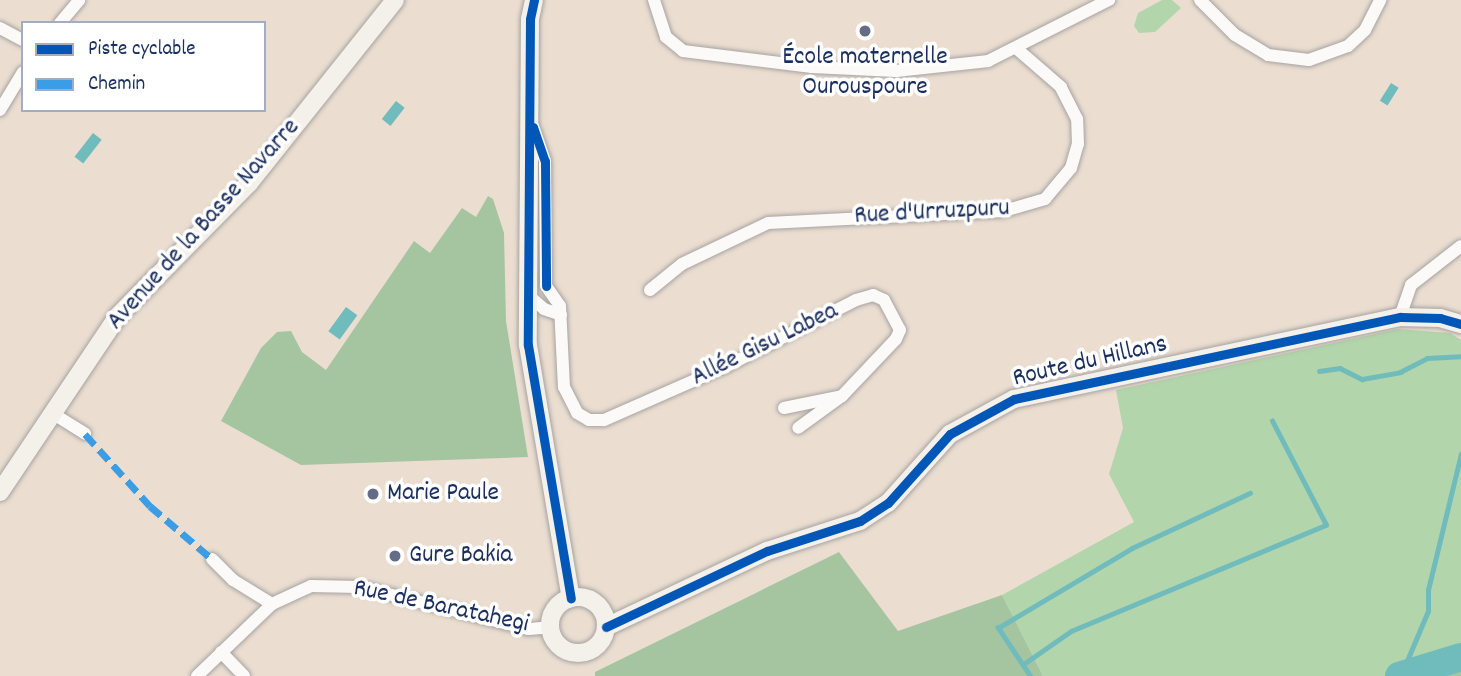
<!DOCTYPE html>
<meta charset="utf-8">
<style>
body{margin:0}
#map{position:relative;width:1461px;height:676px;overflow:hidden;background:#ebded1;font-family:Dekko,sans-serif}
div>[style]{position:absolute}
[style*='--x']{left:calc(var(--x)*1px);top:calc(var(--y)*1px);width:calc(var(--w)*1px);rotate:calc(var(--a)*1deg)}
.green>*{inset:0;background:#b2d5ab}
.forest>*{inset:0;background:#a4c5a0}
.water>*{inset:0;background:#70bbbc;transform-origin:0 0}
.stream>*{height:4.5px;margin:-2.25px;padding:0 2.25px;transform-origin:2.25px;border-radius:2.25px;background:#70bbbc}
.river>*{height:28px;margin:-14px;padding:0 14px;transform-origin:14px;border-radius:14px;background:#70bbbc}
.roads{filter:drop-shadow(0 0 2px #a7a3a1) drop-shadow(0 0 2px #a7a3a1)}
.street>*{height:12px;margin:-6px;padding:0 6px;transform-origin:6px;border-radius:6px;background:#fcfaf8}
.secondary>*{height:18px;margin:-9px;padding:0 9px;transform-origin:9px;border-radius:9px;background:#f4f0ea}
.secondary>.ring{margin:-9px;padding:0;box-sizing:content-box;background:none;border:18px solid #f4f0ea;border-radius:50%}
.quiet>*{height:7px;margin-top:-3.5px;transform-origin:0;background:repeating-linear-gradient(90deg,#3b9de6 0 14px,transparent 0 21px)}
.cycleway>*{height:9px;margin:-4.5px;padding:0 4.5px;transform-origin:4.5px;border-radius:4.5px;background:#0057b8}
.dots>*{width:19px;height:19px;translate:-50% -50%;box-sizing:border-box;border:4px solid #fff;border-radius:50%}
span{translate:-50% -50%;white-space:nowrap;text-align:center;line-height:1.15;-webkit-text-stroke:7px #fff;paint-order:stroke}
.poi-label{font-size:26px;color:#1b2f5e}
.left{translate:0 -50%;text-align:left}
.street-label{font-size:26px;color:#1b2f5e}
.legend{position:absolute;left:21px;top:21px;width:245px;height:91px;box-sizing:border-box;background:#fff;border:2px solid #a4acbf;margin:0;padding:9px 12px;list-style:none;font-size:21px;color:#1b2f5e}
.legend li{display:flex;align-items:center;gap:14px;height:35px}
.legend b{width:35px;border:2px solid #a4acbf}
</style>
<div id="map">
<div class="green">
<i style="clip-path:polygon(1162px 0,1172px 0,1181px 8px,1155px 32px,1139px 33px,1134px 26px,1138px 13px)"></i>
<i style="clip-path:polygon(1398px 329px,1450px 333px,1461px 340px,1461px 676px,1043px 676px,1002px 595px,1134px 522px,1109px 474px,1123px 428px,1116px 390px)"></i>
</div>
<div class="forest">
<i style="clip-path:polygon(488px 196px,493px 199px,504px 233px,506px 321px,528px 457px,301px 465px,221px 421px,261px 348px,277px 332px,291px 331px,302px 352px,326px 370px,414px 241px,430px 253px,462px 208px,476px 217px)"></i>
<i style="clip-path:polygon(839px 552px,898px 631px,1002px 595px,1043px 676px,595px 676px,595px 672px)"></i>
<i style="clip-path:polygon(1461px 657px,1461px 676px,1399px 676px)"></i>
</div>
<div class="water">
<i style="left:1391px;top:83px;width:9px;height:21px;rotate:32deg"></i>
<i style="left:396px;top:101px;width:11px;height:23px;rotate:38deg"></i>
<i style="left:93px;top:133px;width:11px;height:30px;rotate:38deg"></i>
<i style="left:346px;top:307px;width:14px;height:30px;rotate:36deg"></i>
</div>
<div class="stream">
<i style="--x:1319;--y:371;--w:21;--a:-8"></i>
<i style="--x:1340;--y:368;--w:25;--a:27"></i>
<i style="--x:1362;--y:379;--w:39;--a:-10"></i>
<i style="--x:1400;--y:372;--w:30;--a:-27"></i>
<i style="--x:1427;--y:358;--w:34;--a:-3"></i>
<i style="--x:1025;--y:663;--w:56;--a:-34.8"></i>
<i style="--x:1071;--y:631;--w:276;--a:-22.6"></i>
<i style="--x:1326;--y:525;--w:117;--a:-117.4"></i>
<i style="--x:1401;--y:675;--w:69;--a:-67.1"></i>
<i style="--x:1428;--y:611;--w:21;--a:-90"></i>
<i style="--x:1428;--y:590;--w:140;--a:-76.4"></i>
<i style="--x:1030;--y:676;--w:58;--a:-123.7"></i>
<i style="--x:998;--y:628;--w:156;--a:-30.8"></i>
<i style="--x:1132;--y:548;--w:130;--a:-25"></i>
</div>
<div class="river">
<i style="--x:1399;--y:676;--w:65;--a:-17"></i>
</div>
<div class="roads">
<div class="street">
<i style="--x:654;--y:0;--w:39;--a:72"></i>
<i style="--x:666;--y:37;--w:22;--a:39"></i>
<i style="--x:683;--y:51;--w:130;--a:7.1"></i>
<i style="--x:812;--y:67;--w:84;--a:2.7"></i>
<i style="--x:896;--y:71;--w:93;--a:-6.2"></i>
<i style="--x:988;--y:61;--w:136;--a:-26.8"></i>
<i style="--x:1200;--y:0;--w:49;--a:45"></i>
<i style="--x:1235;--y:35;--w:39;--a:31"></i>
<i style="--x:1268;--y:55;--w:41;--a:7"></i>
<i style="--x:1309;--y:60;--w:41;--a:-19.7"></i>
<i style="--x:1348;--y:46;--w:23;--a:-43"></i>
<i style="--x:1365;--y:30;--w:34;--a:-63"></i>
<i style="--x:60;--y:23;--w:30;--a:-50"></i>
<i style="--x:0;--y:28;--w:26;--a:28"></i>
<i style="--x:0;--y:110;--w:44;--a:-58.8"></i>
<i style="--x:533;--y:126;--w:37;--a:71"></i>
<i style="--x:545;--y:161;--w:125;--a:89.5"></i>
<i style="--x:546;--y:286;--w:24;--a:55"></i>
<i style="--x:560;--y:306;--w:81;--a:87.2"></i>
<i style="--x:564;--y:387;--w:29;--a:63"></i>
<i style="--x:577;--y:413;--w:14;--a:30"></i>
<i style="--x:589;--y:420;--w:15;--a:0"></i>
<i style="--x:604;--y:420;--w:132;--a:-23.7"></i>
<i style="--x:725;--y:367;--w:147;--a:-27.1"></i>
<i style="--x:856;--y:300;--w:18;--a:-16"></i>
<i style="--x:873;--y:295;--w:12;--a:24"></i>
<i style="--x:884;--y:300;--w:34;--a:62"></i>
<i style="--x:900;--y:330;--w:10;--a:114"></i>
<i style="--x:896;--y:339;--w:79;--a:133.5"></i>
<i style="--x:842;--y:396;--w:54;--a:144"></i>
<i style="--x:650;--y:290;--w:41;--a:-39.1"></i>
<i style="--x:682;--y:264;--w:95;--a:-25.5"></i>
<i style="--x:768;--y:223;--w:236;--a:-2.9"></i>
<i style="--x:1004;--y:211;--w:43;--a:-16.3"></i>
<i style="--x:1045;--y:199;--w:40;--a:-50"></i>
<i style="--x:1071;--y:168;--w:25;--a:-74"></i>
<i style="--x:1078;--y:144;--w:25;--a:-92"></i>
<i style="--x:1077;--y:119;--w:36;--a:-117"></i>
<i style="--x:1061;--y:87;--w:60;--a:-139.1"></i>
<i style="--x:528;--y:295;--w:21;--a:41"></i>
<i style="--x:544;--y:309;--w:18;--a:19"></i>
<i style="--x:1400;--y:317;--w:34;--a:-71"></i>
<i style="--x:1411;--y:285;--w:63;--a:-38"></i>
<i style="--x:784;--y:408;--w:59;--a:-11.7"></i>
<i style="--x:52;--y:413;--w:39;--a:32"></i>
<i style="--x:212;--y:559;--w:30;--a:45"></i>
<i style="--x:233;--y:580;--w:46;--a:31.6"></i>
<i style="--x:221;--y:652;--w:33;--a:46"></i>
<i style="--x:197;--y:676;--w:104;--a:-43.8"></i>
<i style="--x:272;--y:604;--w:43;--a:-24.8"></i>
<i style="--x:311;--y:586;--w:49;--a:1.2"></i>
<i style="--x:360;--y:587;--w:174;--a:14"></i>
<i style="--x:529;--y:629;--w:21;--a:-5"></i>
</div>
<div class="secondary">
<i style="--x:534;--y:0;--w:19;--a:102"></i>
<i style="--x:530;--y:19;--w:326;--a:90.4"></i>
<i style="--x:528;--y:345;--w:257;--a:80.4"></i>
<i style="--x:0;--y:492;--w:211;--a:-56.2"></i>
<i style="--x:117;--y:317;--w:188;--a:-45.4"></i>
<i style="--x:249;--y:183;--w:234;--a:-51.4"></i>
<i class="ring" style="left:550px;top:597px;width:38px;height:38px"></i>
<i style="--x:606;--y:627;--w:178;--a:-25.3"></i>
<i style="--x:767;--y:551;--w:98;--a:-17.9"></i>
<i style="--x:860;--y:521;--w:33;--a:-33"></i>
<i style="--x:888;--y:503;--w:93;--a:-48.1"></i>
<i style="--x:950;--y:434;--w:73;--a:-28.7"></i>
<i style="--x:1014;--y:399;--w:395;--a:-12"></i>
<i style="--x:1400;--y:317;--w:40;--a:1.4"></i>
<i style="--x:1440;--y:318;--w:22;--a:16"></i>
</div>
</div>
<div class="quiet">
<i style="--x:85;--y:434;--w:97;--a:47.9"></i>
<i style="--x:150;--y:506;--w:82;--a:40.5"></i>
</div>
<div class="cycleway">
<i style="--x:534;--y:0;--w:19;--a:102"></i>
<i style="--x:530;--y:19;--w:326;--a:90.4"></i>
<i style="--x:528;--y:345;--w:257;--a:80.4"></i>
<i style="--x:533;--y:127;--w:36;--a:71"></i>
<i style="--x:545;--y:161;--w:125;--a:89.5"></i>
<i style="--x:606;--y:627;--w:178;--a:-25.3"></i>
<i style="--x:767;--y:551;--w:98;--a:-17.9"></i>
<i style="--x:860;--y:521;--w:33;--a:-33"></i>
<i style="--x:888;--y:503;--w:93;--a:-48.1"></i>
<i style="--x:950;--y:434;--w:73;--a:-28.7"></i>
<i style="--x:1014;--y:399;--w:395;--a:-12"></i>
<i style="--x:1400;--y:317;--w:40;--a:1.4"></i>
<i style="--x:1440;--y:318;--w:22;--a:16"></i>
</div>
<div class="dots">
<i style="left:865px;top:31px;background:#646c86"></i>
<i style="left:373px;top:494px;background:#646c86"></i>
<i style="left:395px;top:556px;background:#646c86"></i>
</div>
<div class="poi-label">
<span style="left:865px;top:73px">École maternelle<br>Ourouspoure</span>
<span class="left" style="left:387px;top:494px">Marie Paule</span>
<span class="left" style="left:409px;top:556px">Gure Bakia</span>
</div>
<div class="street-label">
<span style="left:932px;top:213px;rotate:-3deg">Rue d'Urruzpuru</span>
<span style="left:204px;top:225px;rotate:-48deg">Avenue de la Basse Navarre</span>
<span style="left:765px;top:345px;rotate:-26deg">Allée Gisu Labea</span>
<span style="left:1090px;top:362px;rotate:-13deg">Route du Hillans</span>
<span style="left:441px;top:607px;rotate:12deg">Rue de Baratahegi</span>
</div>
<ul class="legend">
<li><b style="height:9px;background:#0057b8"></b>Piste cyclable</li>
<li><b style="height:9px;background:#3b9de6"></b>Chemin</li>
</ul>
</div>
